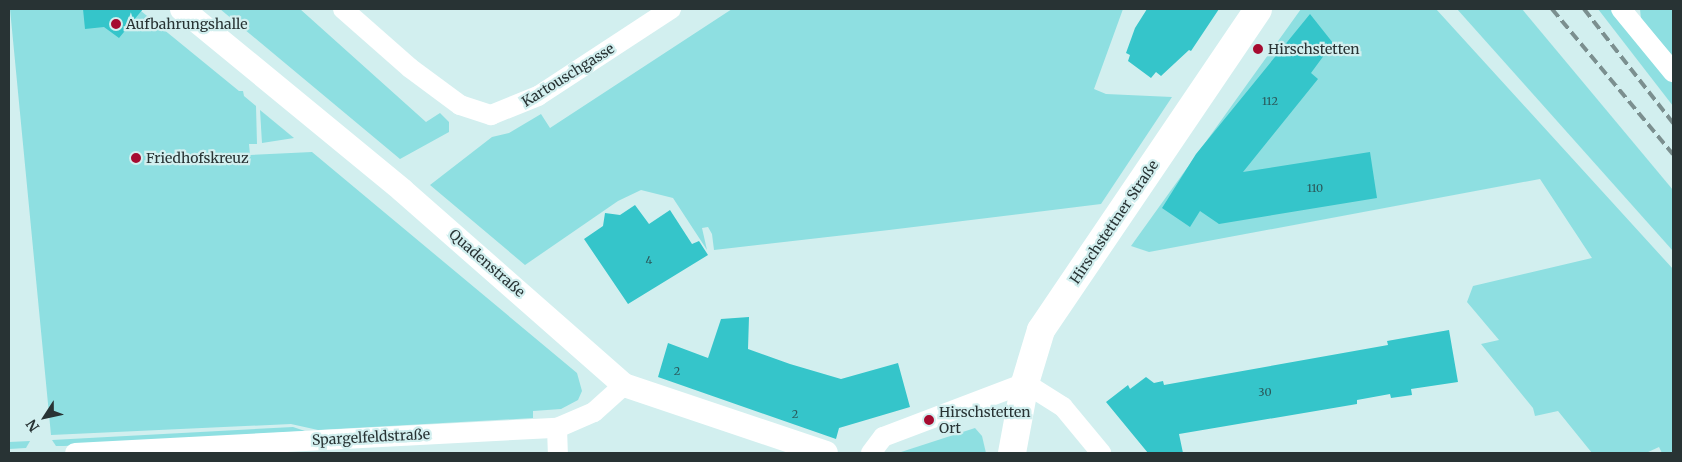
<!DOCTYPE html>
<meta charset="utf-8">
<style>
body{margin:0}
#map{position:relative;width:1682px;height:462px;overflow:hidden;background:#d2efef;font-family:Merriweather,serif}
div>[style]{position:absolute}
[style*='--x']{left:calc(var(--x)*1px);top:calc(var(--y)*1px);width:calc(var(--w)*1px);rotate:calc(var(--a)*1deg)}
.green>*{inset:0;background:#8edfe1}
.building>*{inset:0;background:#35c5ca}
.minor>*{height:20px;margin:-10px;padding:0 10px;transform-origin:10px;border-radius:10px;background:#fff}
.tertiary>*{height:24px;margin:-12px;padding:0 12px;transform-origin:12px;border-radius:12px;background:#fff}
.secondary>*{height:28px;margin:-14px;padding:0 14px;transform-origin:14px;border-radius:14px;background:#fff}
.rail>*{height:4px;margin-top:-2px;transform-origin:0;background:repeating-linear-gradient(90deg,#7b8f8f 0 10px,transparent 0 15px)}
.dots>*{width:14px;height:14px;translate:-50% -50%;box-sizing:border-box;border:2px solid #d2efef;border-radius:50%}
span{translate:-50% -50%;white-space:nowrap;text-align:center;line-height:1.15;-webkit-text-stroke:4.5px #d2efef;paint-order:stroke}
.number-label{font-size:11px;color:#2b585a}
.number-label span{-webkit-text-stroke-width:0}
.poi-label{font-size:14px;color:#283334}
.left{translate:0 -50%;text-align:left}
.street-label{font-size:14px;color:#283334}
.frame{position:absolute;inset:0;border:10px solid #283334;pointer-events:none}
.north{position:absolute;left:20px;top:392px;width:50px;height:50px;-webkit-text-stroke:4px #d2efef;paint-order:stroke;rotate:235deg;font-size:14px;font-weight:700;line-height:20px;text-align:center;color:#283334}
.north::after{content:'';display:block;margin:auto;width:18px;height:22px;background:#283334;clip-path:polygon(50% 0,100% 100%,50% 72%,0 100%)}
</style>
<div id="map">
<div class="green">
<i style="clip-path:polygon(10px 9px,143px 9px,141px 11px,239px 91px,243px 91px,244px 96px,256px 106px,257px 144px,249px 144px,250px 155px,312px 152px,577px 373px,582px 391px,578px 400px,561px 409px,533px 411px,533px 418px,318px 430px,291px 424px,51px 435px)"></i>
<i style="clip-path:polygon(220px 9px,300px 9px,426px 122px,440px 113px,449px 122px,449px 132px,400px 159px)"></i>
<i style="clip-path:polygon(732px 9px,1123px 9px,1094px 89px,1106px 94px,1172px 97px,1101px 204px,889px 230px,714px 250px,712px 234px,708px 227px,702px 228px,707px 250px,673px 198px,641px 190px,618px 201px,525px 265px,430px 185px,492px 137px,509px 133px,541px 114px,550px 128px)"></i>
<i style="clip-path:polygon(1301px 9px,1436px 9px,1673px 269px,1673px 453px,1662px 453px,1659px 447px,1646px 453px,1592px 453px,1558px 411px,1535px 416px,1533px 408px,1481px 344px,1499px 340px,1467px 302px,1473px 286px,1592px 258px,1540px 179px,1149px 252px,1131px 246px)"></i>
<i style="clip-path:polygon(1457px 9px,1522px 9px,1673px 190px,1673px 251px)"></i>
<i style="clip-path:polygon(1598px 9px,1616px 9px,1673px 78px,1673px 106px)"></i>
<i style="clip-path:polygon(1640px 9px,1673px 9px,1673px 56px,1641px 19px)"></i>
<i style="clip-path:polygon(260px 110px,294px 138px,262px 143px)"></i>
<i style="clip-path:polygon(293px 427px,305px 431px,64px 446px,56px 446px,52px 440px)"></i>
<i style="clip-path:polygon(975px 428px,982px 436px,986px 453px,898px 453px)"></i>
<i style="clip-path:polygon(30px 441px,26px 448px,9px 449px,9px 442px)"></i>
</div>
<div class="building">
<i style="clip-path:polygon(83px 9px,143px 9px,119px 38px,104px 27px,85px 29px)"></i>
<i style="clip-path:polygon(1147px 9px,1219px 9px,1191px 51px,1189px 50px,1161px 76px,1156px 72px,1151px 78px,1128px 61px,1130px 55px,1126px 53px,1135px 28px)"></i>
<i style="clip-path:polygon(1310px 14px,1333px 43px,1311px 73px,1318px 79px,1243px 172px,1370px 152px,1377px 198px,1219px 224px,1200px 211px,1190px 227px,1162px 208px,1196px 154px)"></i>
<i style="clip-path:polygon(635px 205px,649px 224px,670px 210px,692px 244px,699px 241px,708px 255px,628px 304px,584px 239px,603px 226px,605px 213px,620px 215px)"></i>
<i style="clip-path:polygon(749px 317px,748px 349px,790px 364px,841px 379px,898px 363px,910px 407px,839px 428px,836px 439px,658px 377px,668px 343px,708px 358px,721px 319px)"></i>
<i style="clip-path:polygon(1449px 330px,1458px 382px,1411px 389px,1412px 395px,1391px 398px,1390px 394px,1357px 400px,1357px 404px,1179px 434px,1183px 453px,1148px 453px,1106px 402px,1128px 385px,1130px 389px,1146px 377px,1154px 383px,1163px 381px,1164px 385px,1388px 345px,1387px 341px)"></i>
</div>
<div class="minor">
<i style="--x:343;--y:9;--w:89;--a:41.4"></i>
<i style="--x:410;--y:68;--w:62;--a:36.5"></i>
<i style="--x:460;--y:105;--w:33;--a:18"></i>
<i style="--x:491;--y:115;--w:51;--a:-22"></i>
<i style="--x:538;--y:96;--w:159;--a:-33.2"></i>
<i style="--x:1621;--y:9;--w:82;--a:50.5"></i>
<i style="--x:557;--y:428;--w:25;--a:88"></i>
<i style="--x:75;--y:453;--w:483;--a:-3"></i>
<i style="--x:557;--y:428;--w:40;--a:-23.4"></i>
<i style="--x:594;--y:412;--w:40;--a:-42"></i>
<i style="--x:871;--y:453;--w:20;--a:-53"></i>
<i style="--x:883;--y:437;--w:152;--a:-20.8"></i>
<i style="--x:1025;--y:383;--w:45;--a:32.3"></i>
<i style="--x:1063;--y:407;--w:60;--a:50.4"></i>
</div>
<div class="tertiary">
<i style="--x:182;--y:9;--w:285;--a:39.4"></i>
<i style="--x:402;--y:190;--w:295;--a:41.3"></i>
<i style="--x:624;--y:385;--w:213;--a:18.6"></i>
</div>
<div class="secondary">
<i style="--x:1012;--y:453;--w:71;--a:-79.5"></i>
<i style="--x:1025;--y:383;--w:55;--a:-73.2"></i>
<i style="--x:1041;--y:330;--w:387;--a:-55.9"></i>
</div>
<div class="rail">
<i style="--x:1552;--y:9;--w:189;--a:50.2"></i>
<i style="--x:1584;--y:9;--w:145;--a:52"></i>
</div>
<div class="dots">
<i style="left:116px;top:24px;background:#a60b30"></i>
<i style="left:1258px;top:49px;background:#a60b30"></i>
<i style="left:136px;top:158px;background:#a60b30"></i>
<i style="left:929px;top:420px;background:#a60b30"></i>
</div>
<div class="number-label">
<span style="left:1270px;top:101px">112</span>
<span style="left:1315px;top:188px">110</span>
<span style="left:649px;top:260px">4</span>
<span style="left:677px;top:371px">2</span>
<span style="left:1265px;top:392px">30</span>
<span style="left:795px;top:414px">2</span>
</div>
<div class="poi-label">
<span class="left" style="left:126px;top:24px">Aufbahrungshalle</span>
<span class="left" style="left:1268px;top:49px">Hirschstetten</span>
<span class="left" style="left:146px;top:158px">Friedhofskreuz</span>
<span class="left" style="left:939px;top:420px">Hirschstetten<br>Ort</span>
</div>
<div class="street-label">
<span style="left:568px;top:75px;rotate:-32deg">Kartouschgasse</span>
<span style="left:1114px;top:222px;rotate:-56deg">Hirschstettner Straße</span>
<span style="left:487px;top:263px;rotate:41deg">Quadenstraße</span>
<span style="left:371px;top:437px;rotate:-3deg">Spargelfeldstraße</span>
</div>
<div class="frame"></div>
<div class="north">N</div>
</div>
